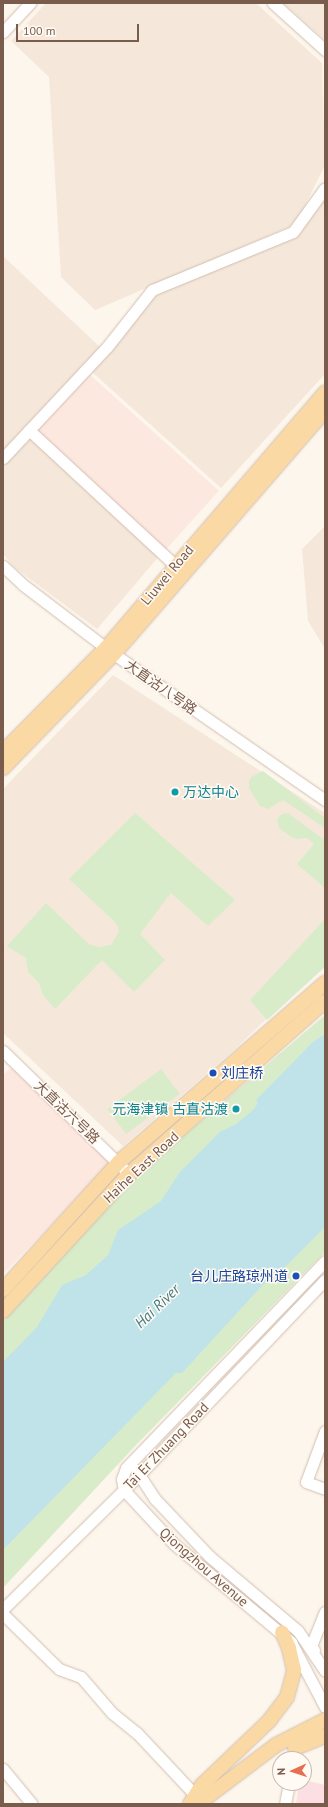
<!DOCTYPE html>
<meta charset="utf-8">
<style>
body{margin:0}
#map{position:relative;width:328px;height:1807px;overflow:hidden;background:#fdf6ec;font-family:"PT Sans","Noto Sans SC",sans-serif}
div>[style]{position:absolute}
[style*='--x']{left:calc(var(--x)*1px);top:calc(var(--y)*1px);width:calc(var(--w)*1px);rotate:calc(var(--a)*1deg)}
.residential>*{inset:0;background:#f5e8da}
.commercial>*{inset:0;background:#fde8e0;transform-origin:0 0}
.medical>*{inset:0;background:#fbdfe3}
.green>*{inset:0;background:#d8ecc9;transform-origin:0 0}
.water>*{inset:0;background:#bfe3e8}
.roads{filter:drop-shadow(0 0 1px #d1beb0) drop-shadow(0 0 1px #d1beb0)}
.minor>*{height:11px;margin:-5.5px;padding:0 5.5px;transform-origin:5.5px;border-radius:5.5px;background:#fff}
.major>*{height:14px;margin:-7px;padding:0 7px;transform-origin:7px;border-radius:7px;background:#fbd9a5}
.dots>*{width:11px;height:11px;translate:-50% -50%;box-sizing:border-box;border:2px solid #fffaf3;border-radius:50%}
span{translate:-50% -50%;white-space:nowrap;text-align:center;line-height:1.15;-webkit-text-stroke:3px #fffaf3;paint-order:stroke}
.street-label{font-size:14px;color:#7a5c4d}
.culture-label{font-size:14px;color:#0d838f}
.left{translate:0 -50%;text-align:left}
.right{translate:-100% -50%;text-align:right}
.transit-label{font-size:14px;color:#164399}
.water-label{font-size:15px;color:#437c86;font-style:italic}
.frame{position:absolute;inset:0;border:4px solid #7a5c4d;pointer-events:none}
.north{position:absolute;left:272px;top:1751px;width:40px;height:40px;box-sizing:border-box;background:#fffaf3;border:1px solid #cabbb1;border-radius:50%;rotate:267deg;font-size:11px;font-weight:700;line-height:16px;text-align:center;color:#7a5c4d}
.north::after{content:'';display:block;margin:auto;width:14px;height:18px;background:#e76f51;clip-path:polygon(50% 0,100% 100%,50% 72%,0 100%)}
.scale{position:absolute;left:16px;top:24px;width:123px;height:18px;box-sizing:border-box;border:2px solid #7a5c4d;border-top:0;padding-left:5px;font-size:12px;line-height:14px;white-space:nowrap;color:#7a5c4d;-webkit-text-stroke:3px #fffaf3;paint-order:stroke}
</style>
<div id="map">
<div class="residential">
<i style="clip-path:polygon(46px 3px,256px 3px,322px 63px,325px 165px,296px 224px,95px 310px,61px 277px,49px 77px,11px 41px)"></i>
<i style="clip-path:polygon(283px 3px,325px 3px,325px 40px)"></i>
<i style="clip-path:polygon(325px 198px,325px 374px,221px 488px,92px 372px,156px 295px,292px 235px)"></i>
<i style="clip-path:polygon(3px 256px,100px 347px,3px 452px)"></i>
<i style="clip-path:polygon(29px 435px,161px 554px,97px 629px,14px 567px,3px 554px,3px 462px)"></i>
<i style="clip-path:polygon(325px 526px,325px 649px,308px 621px,302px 549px)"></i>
<i style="clip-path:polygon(113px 675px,325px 813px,325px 963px,237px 1047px,123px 1146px,3px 1033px,3px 789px)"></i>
</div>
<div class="commercial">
<i style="left:88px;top:373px;width:176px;height:80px;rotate:42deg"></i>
<i style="clip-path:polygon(11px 1068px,112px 1162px,3px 1274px,3px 1075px)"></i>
</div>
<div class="medical">
<i style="clip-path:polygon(304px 1780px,325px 1785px,325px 1804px,296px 1804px,299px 1783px,304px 1783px)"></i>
</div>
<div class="green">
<i style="clip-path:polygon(263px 771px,325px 818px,325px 828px,283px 800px,268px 809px,260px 806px,249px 788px,249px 781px,251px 777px)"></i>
<i style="clip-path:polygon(135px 813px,235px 900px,208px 926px,171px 893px,140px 934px,165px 960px,134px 992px,102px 960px,55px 1009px,43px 995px,39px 983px,28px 972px,26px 958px,7px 946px,46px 903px,89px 944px,99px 947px,111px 945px,119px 931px,116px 923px,69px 879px)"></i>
<i style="clip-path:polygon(288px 813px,323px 839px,325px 836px,325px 888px,297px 864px,314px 844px,307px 838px,296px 839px,290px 836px,279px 828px,277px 819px,282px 814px)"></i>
<i style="clip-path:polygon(325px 919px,325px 967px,267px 1020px,250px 1000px)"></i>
<i style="clip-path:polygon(325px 1015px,325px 1252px,136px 1445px,3px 1588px,3px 1321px,138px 1175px)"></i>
<i style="left:161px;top:1069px;width:31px;height:67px;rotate:53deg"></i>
</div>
<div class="water">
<i style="clip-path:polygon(325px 1034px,325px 1227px,284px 1268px,271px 1276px,182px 1373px,176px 1373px,3px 1550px,3px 1362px,37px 1327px,62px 1285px,86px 1275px,108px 1255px,118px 1230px,161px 1201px,180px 1172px,220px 1132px,236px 1124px,253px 1110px,258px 1103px,256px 1100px,313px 1042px)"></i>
</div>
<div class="roads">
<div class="minor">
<i style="--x:273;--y:3;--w:70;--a:42.1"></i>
<i style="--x:3;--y:32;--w:40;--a:-47"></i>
<i style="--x:29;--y:430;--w:200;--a:42.8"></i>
<i style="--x:3;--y:458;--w:152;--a:-46.9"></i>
<i style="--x:107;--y:347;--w:73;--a:-51.7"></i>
<i style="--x:152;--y:290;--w:152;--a:-22.4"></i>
<i style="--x:293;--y:232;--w:54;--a:-54"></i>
<i style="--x:3;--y:566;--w:26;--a:43"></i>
<i style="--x:22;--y:584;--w:116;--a:37.3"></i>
<i style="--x:114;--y:654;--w:257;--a:34.7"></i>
<i style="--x:3;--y:1051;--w:176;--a:44.3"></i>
<i style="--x:325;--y:1261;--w:287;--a:133.9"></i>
<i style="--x:126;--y:1468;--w:12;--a:110"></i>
<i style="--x:122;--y:1479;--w:11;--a:80"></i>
<i style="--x:124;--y:1490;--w:74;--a:47.2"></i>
<i style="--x:174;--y:1544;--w:153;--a:39.9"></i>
<i style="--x:291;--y:1642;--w:73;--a:62.4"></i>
<i style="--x:325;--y:1431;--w:54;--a:110.4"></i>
<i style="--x:306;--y:1482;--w:20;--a:20"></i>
<i style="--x:136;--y:1470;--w:35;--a:57"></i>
<i style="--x:155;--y:1499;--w:79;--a:46.5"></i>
<i style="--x:209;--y:1556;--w:116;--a:40.1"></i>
<i style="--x:298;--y:1631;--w:48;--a:56"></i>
<i style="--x:3;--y:1609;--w:191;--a:-44.6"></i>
<i style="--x:139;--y:1475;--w:269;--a:-46.4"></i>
<i style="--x:3;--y:1614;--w:78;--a:44.5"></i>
<i style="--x:59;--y:1669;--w:23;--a:20"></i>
<i style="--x:81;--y:1677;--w:48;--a:49.3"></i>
<i style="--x:112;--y:1713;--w:32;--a:39"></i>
<i style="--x:137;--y:1733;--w:85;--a:46.9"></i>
<i style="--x:314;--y:1650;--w:5;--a:-127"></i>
<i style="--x:311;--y:1646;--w:37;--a:-68"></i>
<i style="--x:292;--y:1740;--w:9;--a:69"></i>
<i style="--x:295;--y:1748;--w:11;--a:95"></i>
<i style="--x:3;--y:1769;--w:45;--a:50.4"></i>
<i style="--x:285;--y:1804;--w:21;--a:-79"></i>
</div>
<div class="major">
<i style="--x:3;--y:752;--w:148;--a:-45.3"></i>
<i style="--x:107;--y:647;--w:335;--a:-49.4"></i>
<i style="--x:3;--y:768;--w:159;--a:-45.8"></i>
<i style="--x:114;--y:654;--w:323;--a:-49.1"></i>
<i style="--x:3;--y:1290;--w:173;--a:-47.8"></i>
<i style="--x:119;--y:1162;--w:273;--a:-41"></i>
<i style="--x:3;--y:1311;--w:186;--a:-47.4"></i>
<i style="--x:129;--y:1174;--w:261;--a:-41.4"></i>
<i style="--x:295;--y:1748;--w:32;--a:-22"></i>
<i style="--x:190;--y:1804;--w:22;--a:-58"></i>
<i style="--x:202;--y:1785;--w:93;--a:-43.7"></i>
<i style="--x:269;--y:1721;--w:30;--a:-53"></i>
<i style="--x:287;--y:1697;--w:28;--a:-75"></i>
<i style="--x:294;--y:1670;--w:23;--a:-103"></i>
<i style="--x:289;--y:1648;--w:17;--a:-114"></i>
<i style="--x:198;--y:1804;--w:98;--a:-37.1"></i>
<i style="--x:276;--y:1745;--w:55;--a:-27"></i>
</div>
</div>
<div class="dots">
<i style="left:175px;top:792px;background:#0f9aa8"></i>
<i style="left:213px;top:1073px;background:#1a4fb4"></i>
<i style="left:236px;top:1109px;background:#0f9aa8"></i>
<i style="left:296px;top:1276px;background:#1a4fb4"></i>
</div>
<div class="street-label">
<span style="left:167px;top:575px;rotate:-50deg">Liuwei Road</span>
<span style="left:161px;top:687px;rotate:35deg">大直沽八号路</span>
<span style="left:67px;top:1112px;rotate:44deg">大直沽六号路</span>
<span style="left:141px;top:1167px;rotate:-43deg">Haihe East Road</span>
<span style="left:166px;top:1446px;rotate:-46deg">Tai Er Zhuang Road</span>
<span style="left:204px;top:1567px;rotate:41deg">Qiongzhou Avenue</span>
</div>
<div class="culture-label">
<span class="left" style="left:183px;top:792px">万达中心</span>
<span class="right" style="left:228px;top:1109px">元海津镇 古直沽渡</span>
</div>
<div class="transit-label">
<span class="left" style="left:221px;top:1073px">刘庄桥</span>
<span class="right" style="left:288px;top:1276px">台儿庄路琼州道</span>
</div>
<div class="water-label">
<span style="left:157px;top:1306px;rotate:-44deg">Hai River</span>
</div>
<div class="frame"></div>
<div class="north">N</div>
<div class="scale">100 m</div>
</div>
